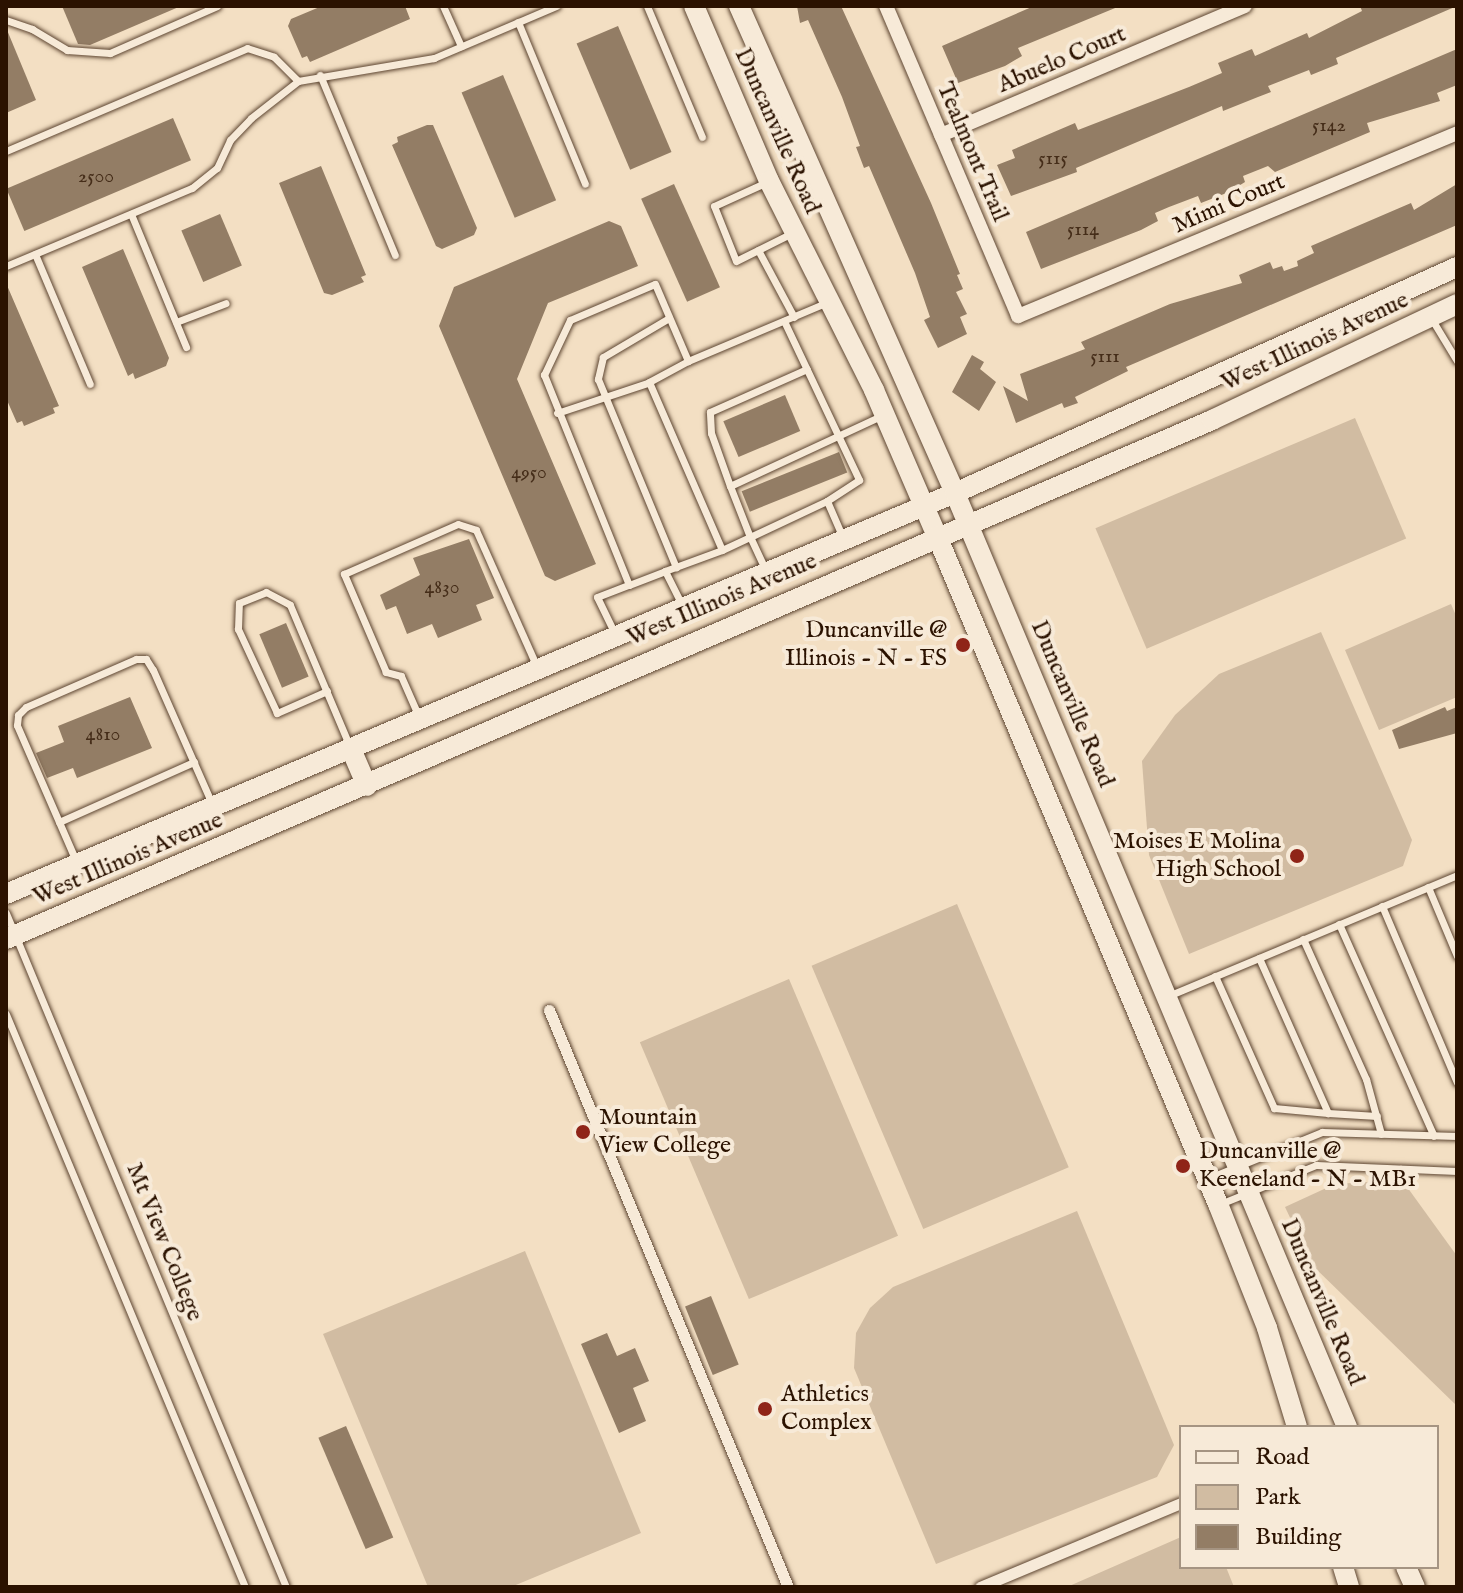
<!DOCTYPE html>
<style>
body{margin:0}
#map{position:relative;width:1463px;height:1593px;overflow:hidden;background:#f3dfc3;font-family:"IM FELL English",serif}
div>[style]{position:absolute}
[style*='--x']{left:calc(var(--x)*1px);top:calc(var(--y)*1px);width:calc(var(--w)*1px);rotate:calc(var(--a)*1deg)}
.green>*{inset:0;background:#d1bca2;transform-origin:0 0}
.building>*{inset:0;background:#937d65;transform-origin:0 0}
.roads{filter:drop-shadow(0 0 2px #5d4531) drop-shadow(0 0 2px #5d4531)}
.service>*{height:7px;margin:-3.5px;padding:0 3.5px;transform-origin:3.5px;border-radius:3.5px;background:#f7ead8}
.pedestrian>*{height:11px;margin:-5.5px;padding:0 5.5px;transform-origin:5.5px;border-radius:5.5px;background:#f7ead8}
.minor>*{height:14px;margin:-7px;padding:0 7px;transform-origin:7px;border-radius:7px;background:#f7ead8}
.secondary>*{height:20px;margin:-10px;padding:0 10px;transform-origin:10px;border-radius:10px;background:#f7ead8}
.dots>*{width:22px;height:22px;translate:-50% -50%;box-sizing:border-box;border:4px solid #f7ead8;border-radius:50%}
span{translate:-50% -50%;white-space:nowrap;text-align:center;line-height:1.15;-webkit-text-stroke:8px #f7ead8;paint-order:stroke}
.number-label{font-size:20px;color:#452d19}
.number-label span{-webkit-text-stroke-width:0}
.street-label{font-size:24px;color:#2b1200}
.poi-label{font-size:24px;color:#2b1200}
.right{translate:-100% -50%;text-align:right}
.left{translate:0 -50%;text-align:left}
.frame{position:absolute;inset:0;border:8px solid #2b1200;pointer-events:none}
.legend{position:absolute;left:1179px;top:1425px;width:260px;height:144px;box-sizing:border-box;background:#f7ead8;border:2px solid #a59482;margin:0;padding:10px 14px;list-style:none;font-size:24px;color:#2b1200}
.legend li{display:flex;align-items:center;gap:16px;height:40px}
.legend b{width:40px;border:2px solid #a59482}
</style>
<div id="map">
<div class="green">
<i style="left:1355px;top:418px;width:131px;height:282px;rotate:67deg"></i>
<i style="clip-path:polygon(1451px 604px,1457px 618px,1457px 697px,1379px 730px,1345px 650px)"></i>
<i style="clip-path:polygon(1321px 632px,1412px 840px,1403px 866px,1189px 954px,1149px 855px,1142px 761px,1175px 715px,1219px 674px)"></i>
<i style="left:957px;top:904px;width:286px;height:158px;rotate:67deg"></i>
<i style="left:789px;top:979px;width:279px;height:162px;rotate:67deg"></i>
<i style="clip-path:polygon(1402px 1180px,1457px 1256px,1457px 1406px,1313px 1266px,1285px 1207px,1335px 1184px)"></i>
<i style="clip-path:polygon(1077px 1211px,1174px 1445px,1157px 1477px,936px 1564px,854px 1368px,856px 1333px,870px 1308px,893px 1287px)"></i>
<i style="clip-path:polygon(525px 1251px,641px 1533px,511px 1587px,428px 1587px,323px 1334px)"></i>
<i style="clip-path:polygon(1181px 1537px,1181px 1567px,1226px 1567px,1234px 1587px,1067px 1587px)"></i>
</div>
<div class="building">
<i style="clip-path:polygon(62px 6px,181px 6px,90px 45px,78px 44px)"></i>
<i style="clip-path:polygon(322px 6px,405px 6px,410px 19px,310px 62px,307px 56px,302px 58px,288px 26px,291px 19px)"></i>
<i style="clip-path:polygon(797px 6px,841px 6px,931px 203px,960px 274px,957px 275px,963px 289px,956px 292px,967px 314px,960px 317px,967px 334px,938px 348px,924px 320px,930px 317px,915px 273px,869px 166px,864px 168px,856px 147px,860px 146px,842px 97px,808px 20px,800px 23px)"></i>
<i style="clip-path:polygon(1034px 6px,1120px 6px,1018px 48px,1022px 56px,1005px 66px,958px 83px,942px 46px)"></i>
<i style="clip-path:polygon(1360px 6px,1457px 6px,1336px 58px,1338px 64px,1311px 75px,1309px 70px,1268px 86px,1271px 92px,1258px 97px,1223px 111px,1222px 106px,1076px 168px,1077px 172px,1011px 196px,997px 165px,1015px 158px,1012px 150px,1075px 123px,1078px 130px,1189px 87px,1222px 73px,1218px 63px,1252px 49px,1255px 56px,1307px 33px,1309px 38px,1362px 11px)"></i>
<i style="left:618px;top:26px;width:137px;height:45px;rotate:67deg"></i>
<i style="clip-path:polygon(7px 30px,36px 100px,6px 113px,6px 31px)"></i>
<i style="clip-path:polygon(1457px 49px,1457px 85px,1437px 93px,1440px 101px,1367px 123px,1370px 132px,1275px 172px,1268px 166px,1243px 176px,1245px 182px,1229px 192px,1201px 203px,1198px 196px,1169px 207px,1155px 213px,1158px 221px,1141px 230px,1041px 269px,1026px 232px)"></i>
<i style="left:503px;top:75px;width:136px;height:45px;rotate:67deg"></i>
<i style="left:173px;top:118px;width:46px;height:181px;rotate:67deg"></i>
<i style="clip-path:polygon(427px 125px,433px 125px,477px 228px,474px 235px,442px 249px,436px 246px,392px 145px,398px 142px,397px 137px)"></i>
<i style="clip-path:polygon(321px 166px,366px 275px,361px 277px,364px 282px,332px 295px,324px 293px,279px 183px)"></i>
<i style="left:674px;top:184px;width:113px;height:36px;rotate:66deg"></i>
<i style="clip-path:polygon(1457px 184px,1457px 225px,1126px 367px,1128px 371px,1075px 397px,1078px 403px,1064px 408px,1062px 403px,1016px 423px,1003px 386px,1028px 401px,1020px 374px,1085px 349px,1081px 342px,1170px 304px,1242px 283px,1239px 275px,1270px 262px,1273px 269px,1282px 266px,1284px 271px,1298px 266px,1297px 261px,1314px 253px,1311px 246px,1411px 203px,1414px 210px)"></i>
<i style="left:220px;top:214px;width:56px;height:42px;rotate:67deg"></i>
<i style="clip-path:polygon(609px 221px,621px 226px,638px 266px,548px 303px,517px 379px,596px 564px,555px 581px,545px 576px,439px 326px,454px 287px)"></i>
<i style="clip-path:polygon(123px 249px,169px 358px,166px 366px,135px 379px,133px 373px,128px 376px,82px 267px)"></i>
<i style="clip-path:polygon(6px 283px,59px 406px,53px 408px,55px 413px,24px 426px,22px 421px,17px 423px,6px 398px)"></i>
<i style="clip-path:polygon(972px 355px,984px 362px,980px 369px,996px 382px,979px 411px,952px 392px)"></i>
<i style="left:785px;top:395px;width:39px;height:67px;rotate:67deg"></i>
<i style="left:839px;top:452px;width:22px;height:105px;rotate:68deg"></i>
<i style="clip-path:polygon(469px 539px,494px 598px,476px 605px,482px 620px,438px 638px,432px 624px,407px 634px,396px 606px,386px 610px,380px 595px,420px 575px,413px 558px)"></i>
<i style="left:286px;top:623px;width:58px;height:29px;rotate:67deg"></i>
<i style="clip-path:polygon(130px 697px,152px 748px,77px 778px,73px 768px,47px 778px,36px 753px,64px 742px,58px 726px)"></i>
<i style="clip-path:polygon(1445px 707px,1447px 711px,1457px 707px,1457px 733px,1399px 749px,1392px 730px)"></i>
<i style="left:711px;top:1296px;width:74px;height:28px;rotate:68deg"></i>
<i style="clip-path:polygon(607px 1333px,617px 1356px,635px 1348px,649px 1381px,633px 1388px,646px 1421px,619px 1433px,581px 1344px)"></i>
<i style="left:346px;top:1426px;width:121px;height:30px;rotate:67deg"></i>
</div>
<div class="roads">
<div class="service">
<i style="--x:443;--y:6;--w:44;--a:65.8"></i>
<i style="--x:647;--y:6;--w:142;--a:67.2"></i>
<i style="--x:6;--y:20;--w:28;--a:19"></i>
<i style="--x:32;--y:29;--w:41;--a:31"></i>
<i style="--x:67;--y:50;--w:43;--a:4"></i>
<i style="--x:110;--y:53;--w:117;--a:-23.7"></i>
<i style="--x:518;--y:22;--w:175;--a:67.5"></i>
<i style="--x:320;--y:75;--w:195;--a:67.4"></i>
<i style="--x:6;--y:151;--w:262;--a:-23.1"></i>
<i style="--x:247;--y:48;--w:28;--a:18"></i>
<i style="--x:274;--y:57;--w:34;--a:45"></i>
<i style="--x:767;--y:182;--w:58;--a:155.6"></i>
<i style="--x:714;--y:206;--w:59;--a:68.2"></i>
<i style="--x:736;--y:261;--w:63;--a:-26.6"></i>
<i style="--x:131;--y:214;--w:144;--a:67.5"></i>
<i style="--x:758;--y:250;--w:76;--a:61.8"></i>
<i style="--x:35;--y:254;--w:141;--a:67.1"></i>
<i style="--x:6;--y:266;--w:202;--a:-22.8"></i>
<i style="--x:192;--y:188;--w:32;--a:-39"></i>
<i style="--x:217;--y:168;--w:31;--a:-65"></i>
<i style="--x:230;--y:140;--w:30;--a:-46"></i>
<i style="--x:251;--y:118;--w:60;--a:-38.2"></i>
<i style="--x:298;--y:81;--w:138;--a:-9.6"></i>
<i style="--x:434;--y:58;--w:133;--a:-23.1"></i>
<i style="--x:669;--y:318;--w:77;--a:149.4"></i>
<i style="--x:603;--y:357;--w:23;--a:103"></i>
<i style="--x:598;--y:379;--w:204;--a:67.5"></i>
<i style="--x:1431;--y:318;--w:50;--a:58.8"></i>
<i style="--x:784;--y:321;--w:176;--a:64.7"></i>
<i style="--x:859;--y:480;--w:38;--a:147"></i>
<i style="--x:827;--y:501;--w:40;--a:66.6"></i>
<i style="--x:176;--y:322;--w:53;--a:-20.8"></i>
<i style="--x:688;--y:361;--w:152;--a:-22.9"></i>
<i style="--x:557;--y:413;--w:98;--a:-18.4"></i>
<i style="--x:730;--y:486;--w:56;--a:-109.7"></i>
<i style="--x:711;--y:433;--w:21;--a:-93"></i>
<i style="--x:710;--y:412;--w:106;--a:-23.9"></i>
<i style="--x:722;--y:550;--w:31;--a:-25"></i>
<i style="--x:750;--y:537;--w:55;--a:-111.4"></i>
<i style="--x:730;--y:486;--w:169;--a:-24.9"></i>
<i style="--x:766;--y:571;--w:38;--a:-115"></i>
<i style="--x:750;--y:537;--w:85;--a:-25.1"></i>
<i style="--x:629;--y:585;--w:39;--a:-21"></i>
<i style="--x:615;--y:634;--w:41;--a:-115.9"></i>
<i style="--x:597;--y:597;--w:34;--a:-21"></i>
<i style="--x:629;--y:585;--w:227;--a:-112"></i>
<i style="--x:544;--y:375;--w:61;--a:-64.7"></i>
<i style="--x:570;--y:320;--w:92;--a:-23"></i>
<i style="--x:655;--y:284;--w:84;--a:66.8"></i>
<i style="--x:688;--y:361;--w:44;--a:151.7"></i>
<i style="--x:649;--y:382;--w:183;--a:66.5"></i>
<i style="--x:722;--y:550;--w:61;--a:159.8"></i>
<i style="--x:665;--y:571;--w:40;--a:63.4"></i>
<i style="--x:327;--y:691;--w:55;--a:156.3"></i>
<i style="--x:277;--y:713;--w:93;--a:-114.9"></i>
<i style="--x:238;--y:629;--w:26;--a:-88"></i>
<i style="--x:239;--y:603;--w:29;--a:-22"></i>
<i style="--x:266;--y:592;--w:27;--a:28"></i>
<i style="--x:290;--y:605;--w:154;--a:67.1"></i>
<i style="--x:419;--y:717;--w:45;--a:-113.7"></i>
<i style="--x:401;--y:676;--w:16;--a:-165"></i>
<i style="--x:386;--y:672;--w:107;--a:-113.2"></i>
<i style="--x:344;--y:574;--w:124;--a:-23.7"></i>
<i style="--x:458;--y:524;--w:19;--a:18"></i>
<i style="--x:476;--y:530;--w:150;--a:66"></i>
<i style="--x:59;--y:822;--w:148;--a:-24"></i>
<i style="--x:76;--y:861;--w:148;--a:-113.5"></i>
<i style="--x:17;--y:725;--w:10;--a:-84"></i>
<i style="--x:18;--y:715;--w:11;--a:-45"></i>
<i style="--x:26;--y:707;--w:120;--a:-23.6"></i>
<i style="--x:136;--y:659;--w:10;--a:0"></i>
<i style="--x:146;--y:659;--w:13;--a:58"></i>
<i style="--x:153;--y:670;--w:146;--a:66.2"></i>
<i style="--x:1428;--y:887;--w:75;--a:67.2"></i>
<i style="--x:1382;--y:906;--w:192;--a:67"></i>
<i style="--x:6;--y:913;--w:730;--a:67.44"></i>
<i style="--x:1339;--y:924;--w:232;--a:65.9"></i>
<i style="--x:1303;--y:939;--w:154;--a:65.8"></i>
<i style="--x:1366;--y:1079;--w:57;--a:74.7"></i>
<i style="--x:1259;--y:958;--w:170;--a:66"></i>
<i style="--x:1328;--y:1113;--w:49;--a:3.5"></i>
<i style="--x:1215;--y:976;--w:145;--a:65.9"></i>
<i style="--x:1274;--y:1108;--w:54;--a:5.3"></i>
<i style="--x:1168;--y:996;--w:313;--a:-22.7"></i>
<i style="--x:6;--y:1014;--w:621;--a:67.36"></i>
<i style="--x:1209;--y:1178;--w:122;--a:-22.2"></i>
<i style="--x:1322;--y:1132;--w:135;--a:1.7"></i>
<i style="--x:1220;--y:1204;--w:104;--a:-22.1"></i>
<i style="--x:1316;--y:1165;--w:141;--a:2.4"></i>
</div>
<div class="pedestrian">
<i style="--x:549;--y:1010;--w:625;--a:67.5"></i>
<i style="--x:980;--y:1587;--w:218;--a:-22.7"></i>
</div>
<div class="minor">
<i style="--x:886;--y:6;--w:337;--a:66.9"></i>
<i style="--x:1018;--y:316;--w:476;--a:-22.6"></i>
<i style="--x:941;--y:135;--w:330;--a:-23"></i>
</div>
<div class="secondary">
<i style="--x:694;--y:6;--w:190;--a:66.8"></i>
<i style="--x:769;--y:181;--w:234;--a:63.3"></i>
<i style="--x:874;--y:390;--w:159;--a:66.7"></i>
<i style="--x:937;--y:536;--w:725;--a:67.19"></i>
<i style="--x:1218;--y:1204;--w:133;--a:68.4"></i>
<i style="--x:1267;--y:1328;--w:103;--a:73.1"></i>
<i style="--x:739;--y:6;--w:533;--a:66.08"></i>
<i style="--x:955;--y:493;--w:1013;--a:67.23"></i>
<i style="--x:351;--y:749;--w:40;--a:66.6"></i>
<i style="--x:6;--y:894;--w:1030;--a:-22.91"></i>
<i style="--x:955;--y:493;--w:551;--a:-24.24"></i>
<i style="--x:6;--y:939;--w:1313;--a:-23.28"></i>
<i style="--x:1212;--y:420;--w:271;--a:-25.3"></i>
<i style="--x:1343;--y:1567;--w:21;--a:73"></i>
<i style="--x:1406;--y:1567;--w:22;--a:66"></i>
</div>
</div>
<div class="dots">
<i style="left:963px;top:645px;background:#8f2418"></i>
<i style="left:1297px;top:856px;background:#8f2418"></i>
<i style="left:583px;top:1132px;background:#8f2418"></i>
<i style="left:1183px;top:1166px;background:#8f2418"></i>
<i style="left:765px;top:1409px;background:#8f2418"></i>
</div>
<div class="number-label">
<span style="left:1329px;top:125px">5142</span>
<span style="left:1053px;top:158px">5115</span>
<span style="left:96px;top:176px">2500</span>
<span style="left:1083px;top:229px">5114</span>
<span style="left:1105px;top:356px">5111</span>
<span style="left:529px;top:472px">4950</span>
<span style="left:442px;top:587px">4830</span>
<span style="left:103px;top:734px">4810</span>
</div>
<div class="street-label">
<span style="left:1062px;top:60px;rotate:-23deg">Abuelo Court</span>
<span style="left:777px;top:131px;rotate:66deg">Duncanville Road</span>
<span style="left:972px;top:152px;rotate:67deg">Tealmont Trail</span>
<span style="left:1229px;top:204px;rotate:-23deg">Mimi Court</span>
<span style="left:1315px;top:342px;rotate:-25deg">West Illinois Avenue</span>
<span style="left:722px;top:600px;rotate:-23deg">West Illinois Avenue</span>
<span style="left:1072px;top:704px;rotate:67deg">Duncanville Road</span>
<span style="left:128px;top:859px;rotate:-23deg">West Illinois Avenue</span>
<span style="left:164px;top:1242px;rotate:68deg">Mt View College</span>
<span style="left:1322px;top:1302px;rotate:67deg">Duncanville Road</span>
</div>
<div class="poi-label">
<span class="right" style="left:947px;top:645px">Duncanville @<br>Illinois - N - FS</span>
<span class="right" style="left:1281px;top:856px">Moises E Molina<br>High School</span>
<span class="left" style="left:599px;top:1132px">Mountain<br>View College</span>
<span class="left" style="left:1199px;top:1166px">Duncanville @<br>Keeneland - N - MB1</span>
<span class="left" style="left:781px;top:1409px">Athletics<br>Complex</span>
</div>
<div class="frame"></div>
<ul class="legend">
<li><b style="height:10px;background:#f7ead8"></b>Road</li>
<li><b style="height:22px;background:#d1bca2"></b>Park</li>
<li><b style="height:22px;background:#937d65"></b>Building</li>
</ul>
</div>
